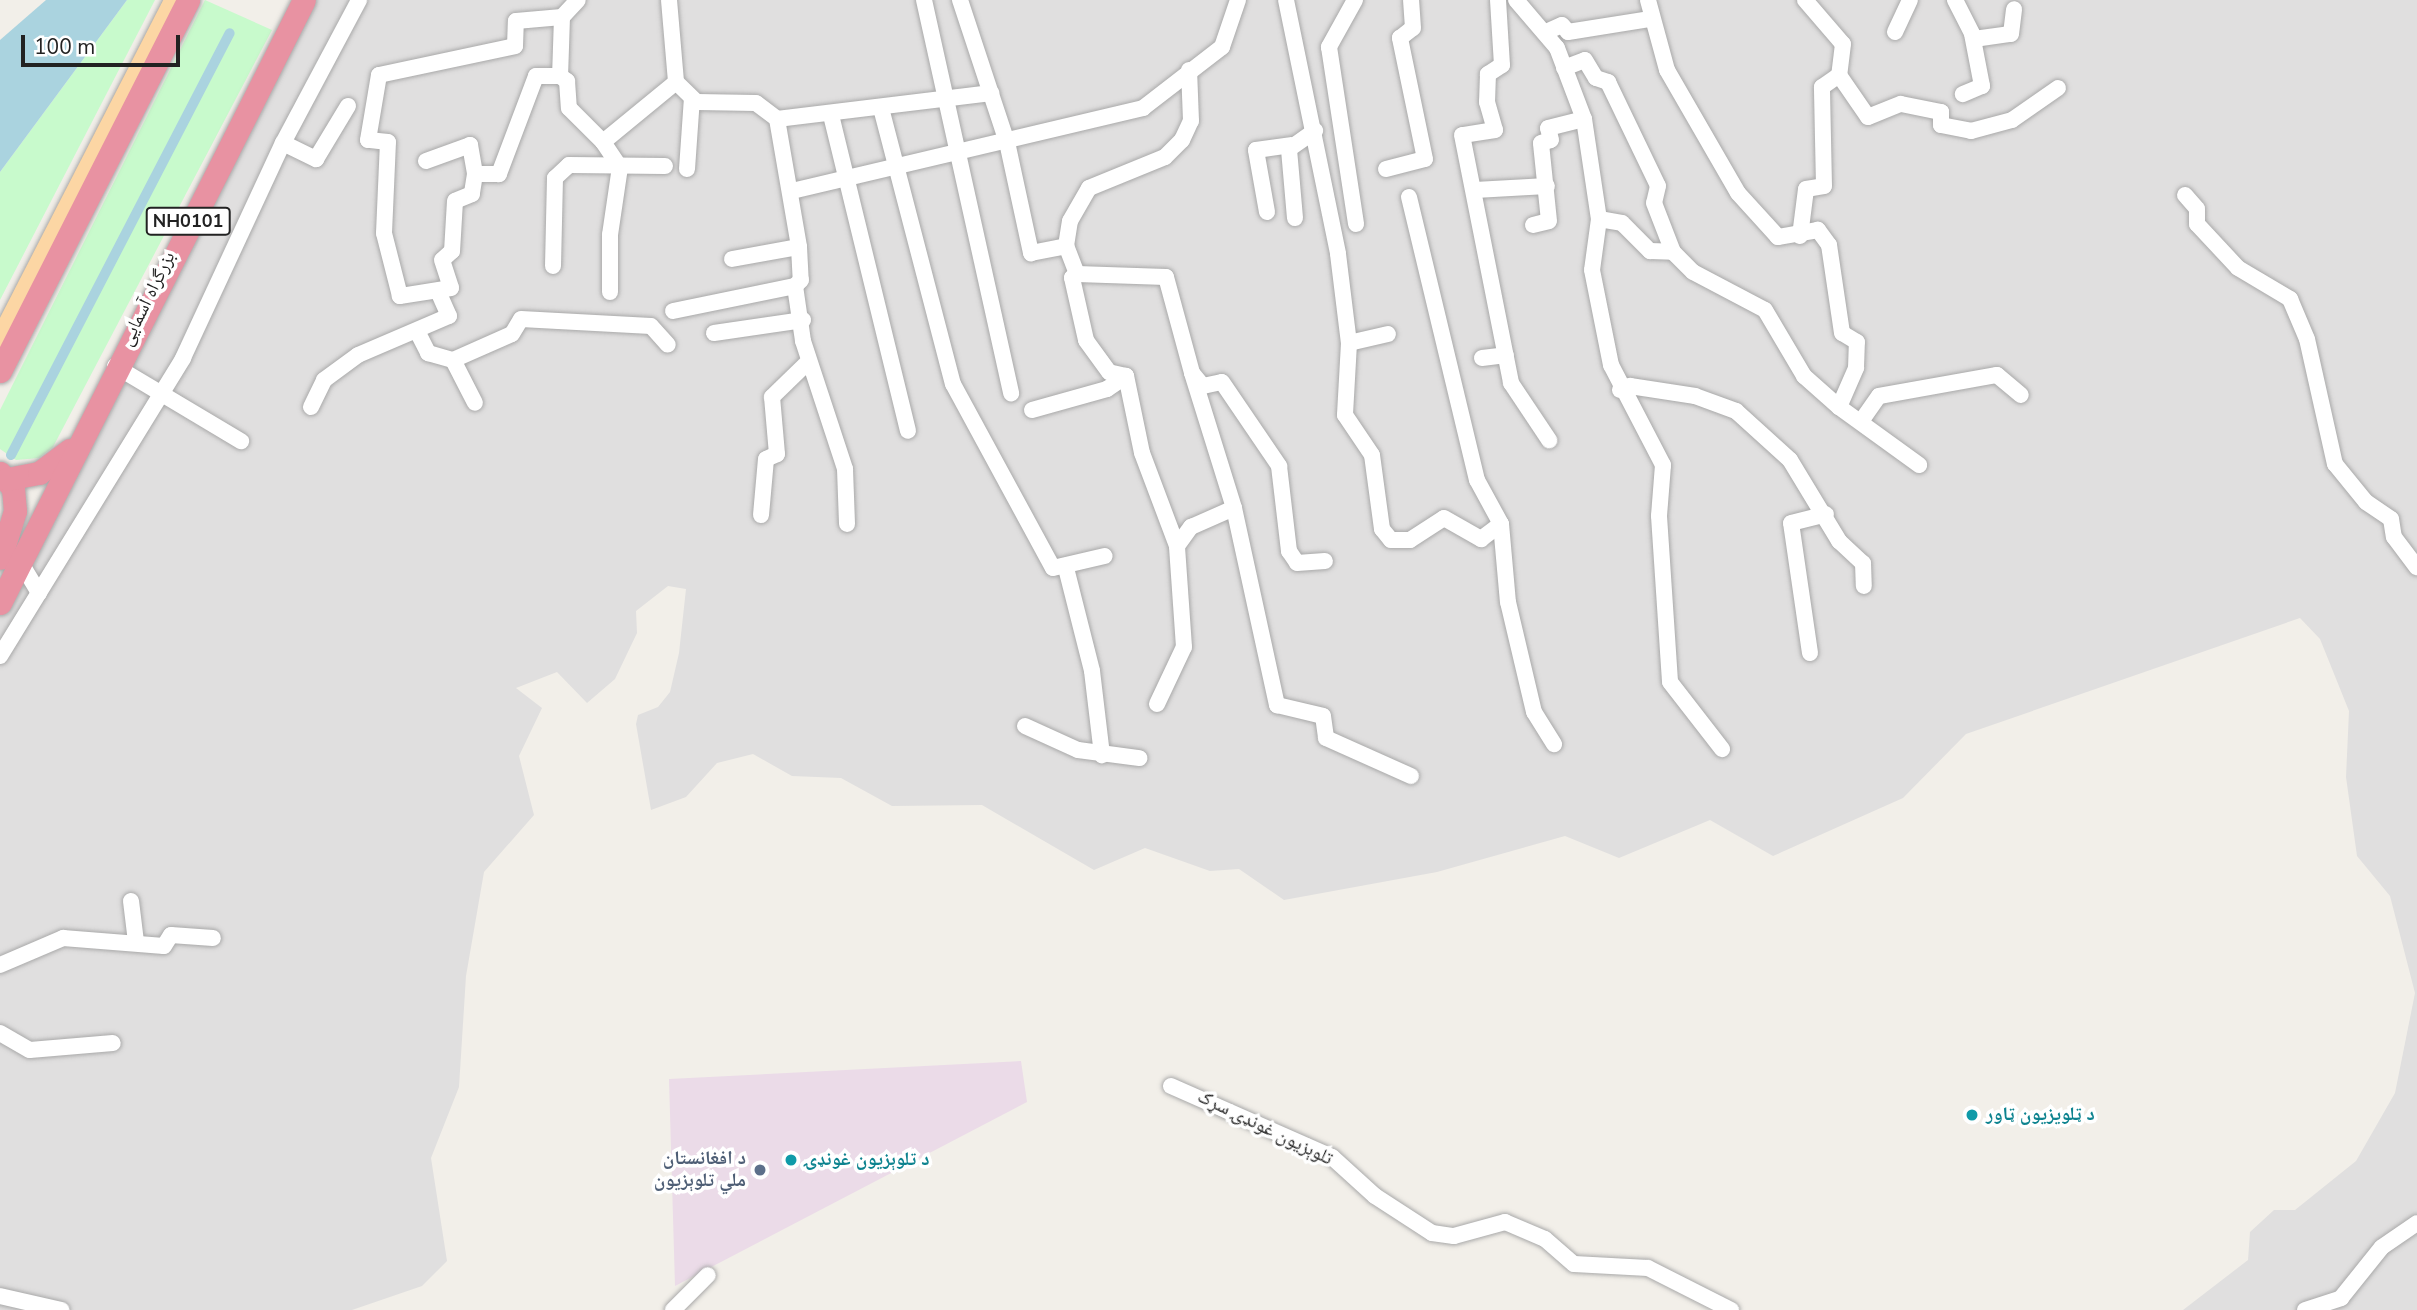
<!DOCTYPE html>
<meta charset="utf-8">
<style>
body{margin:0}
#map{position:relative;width:2417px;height:1310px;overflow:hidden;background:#f2efe9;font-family:"Nunito Sans","Noto Naskh Arabic",sans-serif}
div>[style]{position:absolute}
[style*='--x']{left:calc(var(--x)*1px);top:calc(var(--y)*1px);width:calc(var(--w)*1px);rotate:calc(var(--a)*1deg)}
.residential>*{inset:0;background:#e0dfdf}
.industrial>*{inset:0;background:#ebdbe8}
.park>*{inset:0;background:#c8facc}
.water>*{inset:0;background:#aad3df}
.canal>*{height:10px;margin:-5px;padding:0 5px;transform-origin:5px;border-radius:5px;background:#aad3df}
.roads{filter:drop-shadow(0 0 2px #a9a9a9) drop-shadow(0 0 2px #a9a9a9)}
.minor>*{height:16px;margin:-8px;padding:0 8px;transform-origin:8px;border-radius:8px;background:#fff}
.major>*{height:19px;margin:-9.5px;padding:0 9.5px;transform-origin:9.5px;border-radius:9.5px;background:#fcd6a4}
.highway>*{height:23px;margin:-11.5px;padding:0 11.5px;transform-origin:11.5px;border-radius:11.5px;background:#e892a2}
.dots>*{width:19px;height:19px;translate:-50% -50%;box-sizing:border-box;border:4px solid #fff;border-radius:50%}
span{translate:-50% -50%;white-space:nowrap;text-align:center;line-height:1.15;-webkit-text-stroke:7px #fff;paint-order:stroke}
.shield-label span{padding:2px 5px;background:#fff;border:2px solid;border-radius:5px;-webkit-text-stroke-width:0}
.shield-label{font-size:18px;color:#222;font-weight:700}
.street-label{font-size:19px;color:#222}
.culture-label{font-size:19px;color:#0d838f;font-weight:700}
.left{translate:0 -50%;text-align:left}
.service-label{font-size:19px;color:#4e5e75;font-weight:700}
.right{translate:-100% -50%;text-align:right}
.scale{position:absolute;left:21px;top:35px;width:159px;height:32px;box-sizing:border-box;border:4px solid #222;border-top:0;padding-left:9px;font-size:21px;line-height:24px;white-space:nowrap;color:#222;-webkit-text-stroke:5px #fff;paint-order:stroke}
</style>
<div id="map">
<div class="residential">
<i style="clip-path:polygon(304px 0,2417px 0,2417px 1310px,2183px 1310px,2248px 1260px,2250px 1232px,2274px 1210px,2295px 1210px,2356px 1161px,2395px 1093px,2415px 993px,2390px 896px,2357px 856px,2346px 777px,2349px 711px,2320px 639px,2300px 618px,1966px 734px,1903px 798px,1773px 856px,1710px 820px,1619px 858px,1565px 836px,1437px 872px,1284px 900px,1239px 869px,1210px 871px,1145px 848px,1094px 870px,982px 805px,892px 806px,841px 778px,792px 776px,753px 754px,717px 763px,686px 797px,651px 810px,636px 724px,638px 715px,658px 707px,670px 692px,679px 653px,686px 589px,668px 586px,636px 611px,637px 633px,615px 679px,587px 703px,557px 672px,516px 688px,542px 708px,519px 756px,534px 815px,484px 872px,466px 976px,459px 1087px,431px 1158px,447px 1261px,422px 1286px,352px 1310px,0 1310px,0 603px)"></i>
</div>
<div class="industrial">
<i style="clip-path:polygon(1021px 1061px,1027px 1102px,675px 1286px,669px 1079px)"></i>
</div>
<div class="park">
<i style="clip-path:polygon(127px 0,155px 0,0 300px,0 172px)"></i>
<i style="clip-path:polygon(205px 0,272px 30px,53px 447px,39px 458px,16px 460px,0 449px,0 410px)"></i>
</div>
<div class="water">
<i style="clip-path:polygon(46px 0,127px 0,0 172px,0 40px)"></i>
</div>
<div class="canal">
<i style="--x:11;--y:455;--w:475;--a:-62.6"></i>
</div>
<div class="roads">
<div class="minor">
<i style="--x:669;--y:0;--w:82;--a:85.1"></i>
<i style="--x:676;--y:82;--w:29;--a:44"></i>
<i style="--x:697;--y:102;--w:59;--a:1"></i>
<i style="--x:756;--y:103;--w:26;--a:37"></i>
<i style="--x:777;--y:119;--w:130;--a:80.2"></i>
<i style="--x:799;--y:247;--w:33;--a:87"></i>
<i style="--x:801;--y:280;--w:8;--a:135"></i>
<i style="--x:795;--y:286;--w:56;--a:81.7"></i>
<i style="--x:803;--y:341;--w:135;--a:71.8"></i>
<i style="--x:845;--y:469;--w:55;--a:87.9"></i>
<i style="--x:924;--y:0;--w:403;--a:77.5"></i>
<i style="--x:960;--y:0;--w:150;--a:71.7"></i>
<i style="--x:1007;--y:142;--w:114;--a:77.8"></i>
<i style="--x:1031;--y:253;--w:36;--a:-11"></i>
<i style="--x:1286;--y:0;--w:259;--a:78.4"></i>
<i style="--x:1338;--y:254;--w:90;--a:83"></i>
<i style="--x:1349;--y:343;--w:72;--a:93.2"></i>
<i style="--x:1345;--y:415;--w:48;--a:56"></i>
<i style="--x:1372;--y:455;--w:75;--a:82.3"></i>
<i style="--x:1382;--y:529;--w:14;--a:51"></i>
<i style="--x:1391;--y:540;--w:19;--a:0"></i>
<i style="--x:1410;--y:540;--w:40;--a:-32.9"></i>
<i style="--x:1444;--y:518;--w:43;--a:29.6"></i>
<i style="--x:1481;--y:539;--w:25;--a:-37"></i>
<i style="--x:1355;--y:0;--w:54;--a:119"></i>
<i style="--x:1329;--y:47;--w:179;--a:81.3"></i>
<i style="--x:1498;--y:0;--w:65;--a:86.5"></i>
<i style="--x:1502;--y:65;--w:17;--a:147"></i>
<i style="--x:1488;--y:74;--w:28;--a:92"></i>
<i style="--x:1487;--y:102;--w:29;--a:74"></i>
<i style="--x:1495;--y:130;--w:33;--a:171"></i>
<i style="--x:1462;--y:135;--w:253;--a:78.8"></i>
<i style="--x:1511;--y:383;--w:69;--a:56.3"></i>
<i style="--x:1516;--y:0;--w:63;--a:49.5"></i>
<i style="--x:1557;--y:48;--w:76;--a:69.2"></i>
<i style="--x:1584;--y:119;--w:101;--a:81.5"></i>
<i style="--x:1599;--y:219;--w:51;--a:97.8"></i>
<i style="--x:1592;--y:270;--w:97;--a:78.7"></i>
<i style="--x:1611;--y:365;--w:113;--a:62.5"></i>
<i style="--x:1663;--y:465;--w:51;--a:94.5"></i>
<i style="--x:1659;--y:516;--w:166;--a:86.2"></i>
<i style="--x:1670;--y:682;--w:85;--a:52.2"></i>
<i style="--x:1805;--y:0;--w:58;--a:49.2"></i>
<i style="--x:1843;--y:44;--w:31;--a:97"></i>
<i style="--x:1839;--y:75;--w:51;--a:55.4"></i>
<i style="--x:1868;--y:117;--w:35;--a:-22"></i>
<i style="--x:1901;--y:104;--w:41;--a:11.3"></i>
<i style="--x:1941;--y:112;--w:13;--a:90"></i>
<i style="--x:1941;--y:125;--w:31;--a:11"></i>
<i style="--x:1971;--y:131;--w:42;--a:-15"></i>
<i style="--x:2012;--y:120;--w:56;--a:-34.8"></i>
<i style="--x:1955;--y:0;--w:38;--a:63"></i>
<i style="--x:1972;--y:34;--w:53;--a:79.1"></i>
<i style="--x:1982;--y:86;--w:21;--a:157"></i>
<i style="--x:562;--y:17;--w:59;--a:91.9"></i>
<i style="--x:560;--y:76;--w:24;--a:180"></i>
<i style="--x:536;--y:76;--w:105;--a:110.7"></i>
<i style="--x:499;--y:174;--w:24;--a:180"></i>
<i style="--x:475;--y:174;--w:20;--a:99"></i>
<i style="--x:472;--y:194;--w:18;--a:158"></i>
<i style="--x:455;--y:201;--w:50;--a:93.4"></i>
<i style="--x:452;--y:251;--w:13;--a:138"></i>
<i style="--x:442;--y:260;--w:29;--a:72"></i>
<i style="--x:451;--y:288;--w:52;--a:171.1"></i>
<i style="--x:400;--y:296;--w:65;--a:-104.3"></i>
<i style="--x:384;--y:233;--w:91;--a:-87.5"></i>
<i style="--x:388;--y:142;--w:20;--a:-174"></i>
<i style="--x:368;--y:140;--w:66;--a:-80.4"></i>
<i style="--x:379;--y:75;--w:139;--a:-12"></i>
<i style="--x:515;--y:46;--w:25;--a:-88"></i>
<i style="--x:516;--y:21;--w:46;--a:-5"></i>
<i style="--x:562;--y:17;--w:23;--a:-47"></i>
<i style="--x:1546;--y:32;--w:17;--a:-24"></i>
<i style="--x:1562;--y:25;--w:9;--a:49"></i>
<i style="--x:1568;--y:32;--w:82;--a:-9.1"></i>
<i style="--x:1895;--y:32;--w:35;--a:-65"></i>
<i style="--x:1974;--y:39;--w:37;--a:-8"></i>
<i style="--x:2011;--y:34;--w:25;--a:-83"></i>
<i style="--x:1564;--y:68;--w:22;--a:-21"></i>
<i style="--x:1585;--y:60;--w:21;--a:59"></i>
<i style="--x:1596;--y:78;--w:13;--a:18"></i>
<i style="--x:1608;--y:82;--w:115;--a:64.3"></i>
<i style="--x:1658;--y:186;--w:17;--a:103"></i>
<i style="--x:1654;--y:203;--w:53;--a:68.8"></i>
<i style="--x:560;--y:76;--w:9;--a:36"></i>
<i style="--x:567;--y:81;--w:27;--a:86"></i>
<i style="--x:569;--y:108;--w:48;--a:45"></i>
<i style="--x:603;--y:142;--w:94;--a:-39.4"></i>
<i style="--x:881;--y:108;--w:285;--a:75.4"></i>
<i style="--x:953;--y:384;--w:209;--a:61.5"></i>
<i style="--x:1053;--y:568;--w:53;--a:-13"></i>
<i style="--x:831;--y:115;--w:325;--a:76.3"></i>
<i style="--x:777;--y:119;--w:216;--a:-6.9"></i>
<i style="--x:603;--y:142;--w:30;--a:56"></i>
<i style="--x:620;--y:167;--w:69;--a:98.4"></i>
<i style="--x:610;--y:235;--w:57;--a:90"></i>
<i style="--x:283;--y:143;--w:37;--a:26"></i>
<i style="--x:316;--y:159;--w:62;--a:-58.9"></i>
<i style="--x:426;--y:161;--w:47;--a:-20"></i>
<i style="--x:470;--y:145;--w:29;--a:80"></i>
<i style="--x:687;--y:169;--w:71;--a:-86"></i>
<i style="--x:1386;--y:169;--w:40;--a:-14.4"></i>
<i style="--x:1425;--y:159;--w:124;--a:-101.7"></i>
<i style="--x:1400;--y:38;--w:16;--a:-38"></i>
<i style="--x:1413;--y:28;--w:28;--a:-94"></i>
<i style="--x:1475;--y:190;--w:72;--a:-3.2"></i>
<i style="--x:792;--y:191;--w:361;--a:-13.3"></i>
<i style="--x:1143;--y:108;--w:100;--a:-37.7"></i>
<i style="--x:1222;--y:47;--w:50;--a:-71.2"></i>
<i style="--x:2185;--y:195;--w:18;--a:49"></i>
<i style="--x:2197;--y:209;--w:15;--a:90"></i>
<i style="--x:2197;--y:224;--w:60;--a:47"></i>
<i style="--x:2238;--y:268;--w:61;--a:30.8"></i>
<i style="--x:2290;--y:299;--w:43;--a:67"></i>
<i style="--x:2307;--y:339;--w:128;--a:77.4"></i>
<i style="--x:2335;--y:464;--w:49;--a:50.8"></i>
<i style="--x:2366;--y:502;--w:30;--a:34"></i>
<i style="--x:2391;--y:519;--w:18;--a:81"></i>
<i style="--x:2394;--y:537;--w:38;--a:53"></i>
<i style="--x:1409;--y:197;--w:291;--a:76.5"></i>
<i style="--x:1477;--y:480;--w:50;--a:61.4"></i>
<i style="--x:1501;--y:524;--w:78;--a:84.9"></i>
<i style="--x:1508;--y:602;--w:113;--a:76.7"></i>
<i style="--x:1534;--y:712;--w:38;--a:58"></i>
<i style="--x:1267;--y:212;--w:63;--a:-100.1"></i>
<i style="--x:1256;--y:150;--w:35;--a:-8"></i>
<i style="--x:1295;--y:218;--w:69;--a:-95"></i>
<i style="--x:1289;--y:149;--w:32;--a:-35"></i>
<i style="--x:1599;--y:219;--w:23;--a:10"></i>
<i style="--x:1622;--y:223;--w:40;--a:45"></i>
<i style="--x:1650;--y:251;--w:23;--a:2"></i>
<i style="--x:1673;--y:252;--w:28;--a:45"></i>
<i style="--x:1693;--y:272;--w:81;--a:27.8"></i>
<i style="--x:1765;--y:310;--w:77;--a:59.4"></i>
<i style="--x:1804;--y:376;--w:47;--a:41.5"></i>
<i style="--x:1839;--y:407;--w:43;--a:-66.4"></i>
<i style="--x:1856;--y:368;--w:26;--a:-88"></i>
<i style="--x:1857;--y:342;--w:17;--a:-149"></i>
<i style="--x:1842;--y:333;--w:89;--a:-98.4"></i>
<i style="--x:1829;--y:245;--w:19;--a:-126"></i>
<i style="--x:1818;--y:230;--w:41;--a:170.1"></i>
<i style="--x:1778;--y:237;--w:59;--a:-132.3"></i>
<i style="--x:1738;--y:193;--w:142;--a:-120"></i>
<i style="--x:1667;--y:70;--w:73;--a:-105.2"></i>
<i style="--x:1533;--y:225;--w:16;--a:-14"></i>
<i style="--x:1549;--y:221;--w:78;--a:-95.9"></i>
<i style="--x:1541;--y:143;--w:10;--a:-17"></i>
<i style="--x:1551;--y:140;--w:12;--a:-104"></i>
<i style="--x:1548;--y:128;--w:37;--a:-14"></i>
<i style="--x:1800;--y:236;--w:47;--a:-82.7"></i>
<i style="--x:1806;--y:189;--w:18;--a:-9"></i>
<i style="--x:1824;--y:186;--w:99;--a:-91.2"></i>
<i style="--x:1822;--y:87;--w:21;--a:-35"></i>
<i style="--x:732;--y:259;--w:68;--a:-10.2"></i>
<i style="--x:553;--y:266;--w:88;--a:-88.7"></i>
<i style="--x:555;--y:178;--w:19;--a:-43"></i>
<i style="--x:569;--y:165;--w:96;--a:0.6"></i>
<i style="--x:1077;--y:274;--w:89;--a:1.9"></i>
<i style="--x:1166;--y:277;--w:99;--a:74.8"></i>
<i style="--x:1192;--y:373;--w:17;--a:50"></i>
<i style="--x:1203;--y:386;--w:19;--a:-12"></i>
<i style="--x:1222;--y:382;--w:102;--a:55.8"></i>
<i style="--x:1279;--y:466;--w:86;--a:83.3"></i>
<i style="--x:1289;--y:551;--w:14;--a:56"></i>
<i style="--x:1297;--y:563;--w:28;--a:-4"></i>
<i style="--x:673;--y:311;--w:125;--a:-11.6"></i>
<i style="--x:417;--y:331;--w:25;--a:63"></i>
<i style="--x:428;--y:353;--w:26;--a:16"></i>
<i style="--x:453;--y:360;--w:48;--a:62.9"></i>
<i style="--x:714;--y:333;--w:90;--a:-8.3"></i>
<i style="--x:1349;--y:343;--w:40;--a:-13"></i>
<i style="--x:1482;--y:358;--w:24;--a:-7"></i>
<i style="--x:453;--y:360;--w:64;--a:-23.8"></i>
<i style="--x:512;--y:334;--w:17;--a:-59"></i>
<i style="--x:521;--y:319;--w:130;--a:3.1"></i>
<i style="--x:651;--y:326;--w:25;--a:48"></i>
<i style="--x:115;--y:366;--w:147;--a:30.8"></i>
<i style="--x:1192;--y:373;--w:141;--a:72.7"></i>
<i style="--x:1234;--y:508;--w:202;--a:77.7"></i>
<i style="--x:1277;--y:705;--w:47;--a:13.4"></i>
<i style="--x:1323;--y:716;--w:22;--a:82"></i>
<i style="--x:1326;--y:738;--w:93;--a:24.1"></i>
<i style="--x:1620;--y:390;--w:11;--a:-22"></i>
<i style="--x:1630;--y:386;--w:66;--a:8.7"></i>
<i style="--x:1695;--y:396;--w:44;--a:20.1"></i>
<i style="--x:1736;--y:411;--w:73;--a:42.2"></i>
<i style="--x:1790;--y:460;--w:95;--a:58.8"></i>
<i style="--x:1839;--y:541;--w:33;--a:43"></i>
<i style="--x:1863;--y:563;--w:23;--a:88"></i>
<i style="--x:311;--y:407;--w:30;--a:-64"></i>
<i style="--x:324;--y:380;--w:42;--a:-36.3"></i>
<i style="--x:358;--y:355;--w:99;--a:-23.2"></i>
<i style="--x:449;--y:316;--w:24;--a:-114"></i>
<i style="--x:1839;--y:407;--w:99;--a:35.9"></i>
<i style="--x:1032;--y:410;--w:78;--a:-15.6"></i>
<i style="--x:1107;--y:389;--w:23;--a:-34"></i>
<i style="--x:1862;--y:420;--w:29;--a:-55"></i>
<i style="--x:1879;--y:396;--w:120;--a:-10.1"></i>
<i style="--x:1997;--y:375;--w:31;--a:40"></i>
<i style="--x:761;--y:515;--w:56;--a:-84.9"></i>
<i style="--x:766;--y:459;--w:12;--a:-24"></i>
<i style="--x:777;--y:454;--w:57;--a:-95"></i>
<i style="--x:772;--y:397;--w:49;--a:-44.2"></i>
<i style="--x:1177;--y:546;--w:24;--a:-54"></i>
<i style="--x:1191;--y:527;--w:47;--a:-23.8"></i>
<i style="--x:21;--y:563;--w:35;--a:59"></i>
<i style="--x:1066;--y:568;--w:106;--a:75.8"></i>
<i style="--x:1092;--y:671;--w:85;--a:83.2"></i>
<i style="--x:1810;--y:653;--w:131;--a:-98.3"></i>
<i style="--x:1791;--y:523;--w:36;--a:-14"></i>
<i style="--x:0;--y:656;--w:350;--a:-58.4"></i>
<i style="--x:183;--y:358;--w:237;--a:-65.1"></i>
<i style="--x:283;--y:143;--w:162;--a:-62"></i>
<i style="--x:1157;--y:704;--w:63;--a:-64.7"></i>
<i style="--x:1184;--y:647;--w:101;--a:-94"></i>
<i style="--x:1177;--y:546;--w:99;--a:-110.6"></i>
<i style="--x:1142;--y:453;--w:79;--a:-101.7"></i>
<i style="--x:1126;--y:376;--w:17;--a:-167"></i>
<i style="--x:1109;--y:372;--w:39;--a:-126"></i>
<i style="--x:1086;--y:340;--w:64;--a:-102.7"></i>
<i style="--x:1072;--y:278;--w:6;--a:-39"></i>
<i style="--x:1077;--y:274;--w:30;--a:-111"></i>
<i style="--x:1066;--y:246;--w:25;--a:-81"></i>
<i style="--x:1070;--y:221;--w:38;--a:-60"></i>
<i style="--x:1089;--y:188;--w:82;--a:-22.2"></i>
<i style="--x:1165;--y:157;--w:24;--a:-45"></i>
<i style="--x:1182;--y:140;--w:21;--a:-65"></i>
<i style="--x:1191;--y:121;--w:51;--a:-92.2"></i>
<i style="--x:1025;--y:726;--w:58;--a:24.4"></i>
<i style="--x:1078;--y:750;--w:62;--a:7.5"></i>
<i style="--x:131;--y:901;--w:41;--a:83"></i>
<i style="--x:0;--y:965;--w:69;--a:-23.2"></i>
<i style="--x:63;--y:938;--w:101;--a:4.5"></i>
<i style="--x:164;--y:946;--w:13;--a:-58"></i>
<i style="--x:171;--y:935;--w:42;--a:4.1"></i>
<i style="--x:0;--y:1033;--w:34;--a:30"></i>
<i style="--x:30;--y:1050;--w:83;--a:-4.8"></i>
<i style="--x:1171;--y:1086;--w:176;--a:23.8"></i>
<i style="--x:1332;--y:1157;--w:58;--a:42.2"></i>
<i style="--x:1375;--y:1196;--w:68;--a:33"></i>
<i style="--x:1432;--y:1233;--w:22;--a:8"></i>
<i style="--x:1454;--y:1236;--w:53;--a:-15.4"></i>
<i style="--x:1505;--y:1222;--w:43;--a:23"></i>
<i style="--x:1545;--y:1239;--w:38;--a:41"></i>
<i style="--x:1574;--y:1264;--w:74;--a:3.1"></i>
<i style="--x:1648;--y:1268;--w:93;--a:26.8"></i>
<i style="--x:0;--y:1296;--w:63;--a:12.9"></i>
<i style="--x:673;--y:1310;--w:49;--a:-45"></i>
<i style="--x:2305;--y:1310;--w:38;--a:-18"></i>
<i style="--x:2341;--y:1298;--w:65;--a:-51.2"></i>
<i style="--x:2382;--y:1247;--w:42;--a:-34.4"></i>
</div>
<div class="major">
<i style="--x:0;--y:337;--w:379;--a:-62.8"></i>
</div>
<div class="highway">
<i style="--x:0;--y:371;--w:416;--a:-63.1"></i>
<i style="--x:0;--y:473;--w:20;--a:49"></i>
<i style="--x:13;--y:488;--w:23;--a:85"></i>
<i style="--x:15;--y:511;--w:49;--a:107.7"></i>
<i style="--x:7;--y:479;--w:33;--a:-11"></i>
<i style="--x:39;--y:473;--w:38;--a:-37"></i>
<i style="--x:0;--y:603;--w:675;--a:-63.25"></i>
</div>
</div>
<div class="dots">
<i style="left:1972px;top:1115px;background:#0f9aa8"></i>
<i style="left:791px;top:1160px;background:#0f9aa8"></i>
<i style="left:760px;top:1170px;background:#5c6f8a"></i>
</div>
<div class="shield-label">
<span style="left:188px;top:221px">NH0101</span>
</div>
<div class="street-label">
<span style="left:148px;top:299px;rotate:-64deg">بزرگراه آسمایی</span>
<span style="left:1265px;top:1128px;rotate:26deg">تلوېزيون غونډۍ سړک</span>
</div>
<div class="culture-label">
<span class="left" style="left:1986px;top:1115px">د ټلویزیون ټاور</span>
<span class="left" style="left:805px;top:1160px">د تلوېزیون غونډۍ</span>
</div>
<div class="service-label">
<span class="right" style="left:746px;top:1170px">د افغانستان<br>ملي تلوېزیون</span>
</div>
<div class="scale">100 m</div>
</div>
